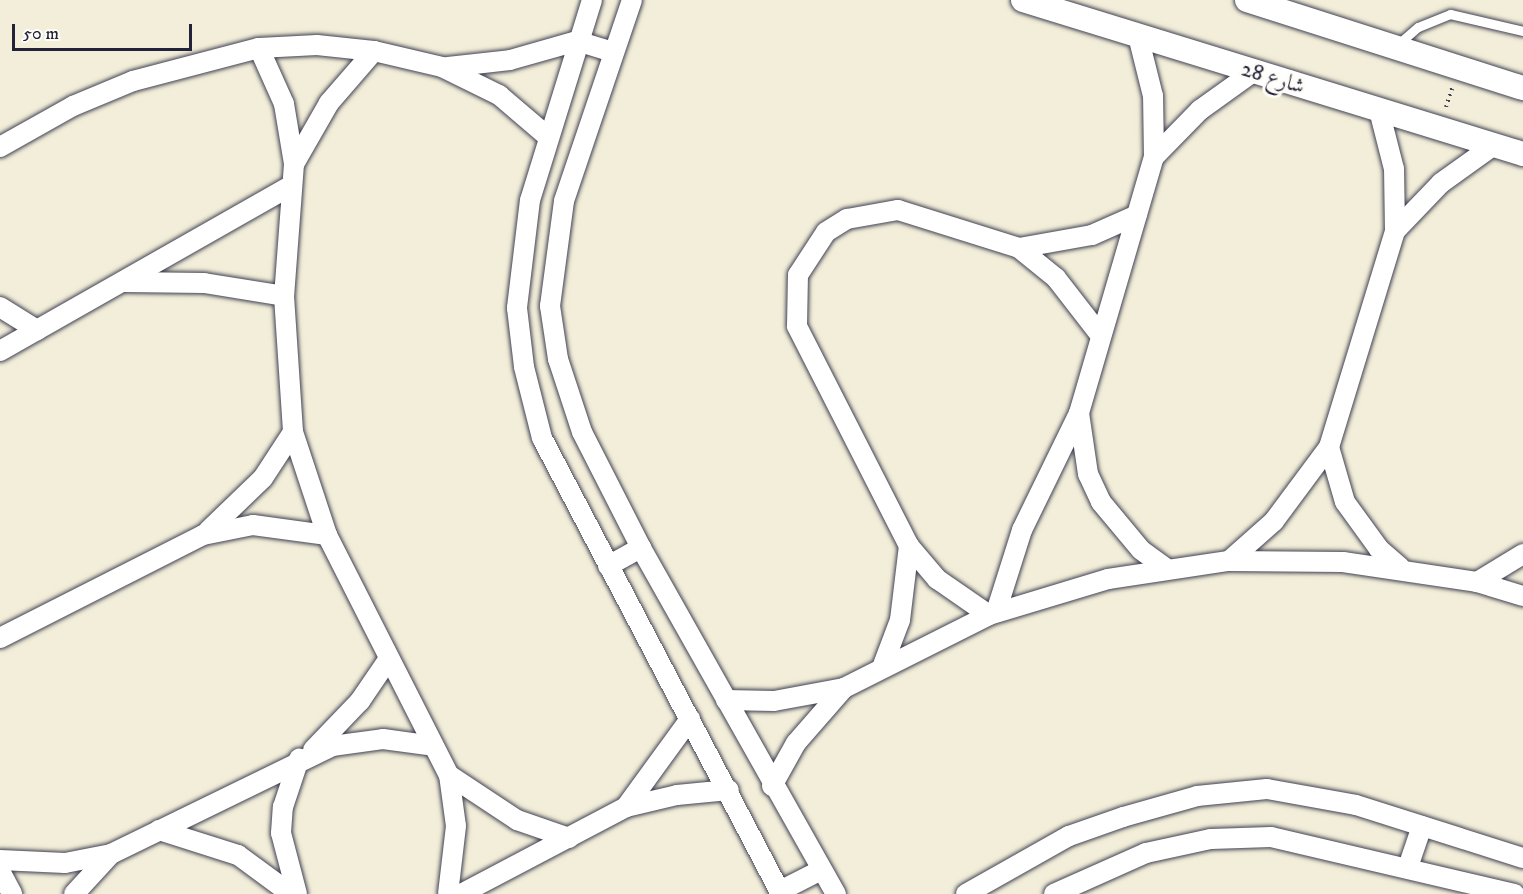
<!DOCTYPE html>
<meta charset="utf-8">
<style>
body{margin:0}
#map{position:relative;width:1523px;height:894px;overflow:hidden;background:#f2eed9;font-family:"IM FELL DW Pica",Amiri,serif}
div>[style]{position:absolute}
[style*='--x']{left:calc(var(--x)*1px);top:calc(var(--y)*1px);width:calc(var(--w)*1px);rotate:calc(var(--a)*1deg)}
.path>*{height:4px;margin-top:-2px;transform-origin:0;background:repeating-linear-gradient(90deg,#414153 0 1.5px,transparent 0 6px)}
.roads{filter:drop-shadow(0 0 2px #414153) drop-shadow(0 0 2px #414153)}
.service>*{height:9px;margin:-4.5px;padding:0 4.5px;transform-origin:4.5px;border-radius:4.5px;background:#fff}
.minor>*{height:20px;margin:-10px;padding:0 10px;transform-origin:10px;border-radius:10px;background:#fff}
.tertiary>*{height:24px;margin:-12px;padding:0 12px;transform-origin:12px;border-radius:12px;background:#fff}
span{translate:-50% -50%;white-space:nowrap;text-align:center;line-height:1.15;-webkit-text-stroke:6px #fdfcf7;paint-order:stroke}
.street-label{font-size:22px;color:#22223b}
.scale{position:absolute;left:12px;top:24px;width:180px;height:27px;box-sizing:border-box;border:3px solid #22223b;border-top:0;padding-left:8px;font-size:18px;line-height:21px;white-space:nowrap;color:#22223b;-webkit-text-stroke:4px #fdfcf7;paint-order:stroke}
</style>
<div id="map">
<div class="path">
<i style="--x:1446;--y:107;--w:20;--a:-72"></i>
</div>
<div class="roads">
<div class="service">
<i style="--x:1396;--y:46;--w:29;--a:-41"></i>
<i style="--x:1418;--y:27;--w:35;--a:-22"></i>
<i style="--x:1450;--y:14;--w:75;--a:13.1"></i>
</div>
<div class="minor">
<i style="--x:592;--y:0;--w:209;--a:107.2"></i>
<i style="--x:530;--y:200;--w:109;--a:96.9"></i>
<i style="--x:517;--y:308;--w:59;--a:83.2"></i>
<i style="--x:524;--y:367;--w:73;--a:75.8"></i>
<i style="--x:542;--y:438;--w:515;--a:62.34"></i>
<i style="--x:632;--y:0;--w:212;--a:108.7"></i>
<i style="--x:564;--y:201;--w:106;--a:97.6"></i>
<i style="--x:550;--y:306;--w:54;--a:81.4"></i>
<i style="--x:558;--y:359;--w:77;--a:71.8"></i>
<i style="--x:582;--y:432;--w:130;--a:63"></i>
<i style="--x:641;--y:548;--w:397;--a:60.6"></i>
<i style="--x:259;--y:48;--w:61;--a:65.9"></i>
<i style="--x:284;--y:104;--w:61;--a:80.5"></i>
<i style="--x:374;--y:51;--w:69;--a:130.9"></i>
<i style="--x:329;--y:103;--w:70;--a:119.8"></i>
<i style="--x:294;--y:164;--w:132;--a:94.3"></i>
<i style="--x:284;--y:296;--w:136;--a:86.2"></i>
<i style="--x:293;--y:432;--w:108;--a:71.7"></i>
<i style="--x:327;--y:535;--w:269;--a:63.1"></i>
<i style="--x:449;--y:775;--w:51;--a:82.2"></i>
<i style="--x:456;--y:826;--w:68;--a:96.7"></i>
<i style="--x:448;--y:67;--w:62;--a:-6.4"></i>
<i style="--x:510;--y:60;--w:70;--a:-15.8"></i>
<i style="--x:577;--y:41;--w:37;--a:17"></i>
<i style="--x:0;--y:147;--w:84;--a:-29.3"></i>
<i style="--x:73;--y:106;--w:65;--a:-22.6"></i>
<i style="--x:133;--y:81;--w:130;--a:-14.7"></i>
<i style="--x:259;--y:48;--w:58;--a:-3"></i>
<i style="--x:317;--y:45;--w:57;--a:6"></i>
<i style="--x:374;--y:51;--w:70;--a:13.2"></i>
<i style="--x:442;--y:67;--w:64;--a:26.2"></i>
<i style="--x:499;--y:95;--w:63;--a:40.5"></i>
<i style="--x:1154;--y:157;--w:66;--a:-45.6"></i>
<i style="--x:1200;--y:110;--w:65;--a:-35.6"></i>
<i style="--x:1395;--y:231;--w:66;--a:-46.2"></i>
<i style="--x:1441;--y:183;--w:65;--a:-35.6"></i>
<i style="--x:1019;--y:248;--w:74;--a:-10.1"></i>
<i style="--x:1092;--y:235;--w:49;--a:-24"></i>
<i style="--x:125;--y:282;--w:79;--a:0.7"></i>
<i style="--x:204;--y:283;--w:81;--a:9.2"></i>
<i style="--x:0;--y:307;--w:44;--a:31.9"></i>
<i style="--x:0;--y:351;--w:332;--a:-29.6"></i>
<i style="--x:1079;--y:413;--w:62;--a:81.6"></i>
<i style="--x:1088;--y:474;--w:31;--a:65"></i>
<i style="--x:1101;--y:502;--w:62;--a:50.2"></i>
<i style="--x:1141;--y:550;--w:31;--a:36"></i>
<i style="--x:1329;--y:447;--w:57;--a:73.8"></i>
<i style="--x:1345;--y:502;--w:58;--a:54.1"></i>
<i style="--x:1379;--y:549;--w:28;--a:41"></i>
<i style="--x:208;--y:531;--w:76;--a:-43.9"></i>
<i style="--x:263;--y:478;--w:55;--a:-56.9"></i>
<i style="--x:1229;--y:561;--w:60;--a:-41.6"></i>
<i style="--x:1274;--y:521;--w:92;--a:-53.4"></i>
<i style="--x:1329;--y:447;--w:226;--a:-73"></i>
<i style="--x:1395;--y:231;--w:62;--a:-90.9"></i>
<i style="--x:1394;--y:169;--w:61;--a:-104.3"></i>
<i style="--x:608;--y:566;--w:38;--a:-29"></i>
<i style="--x:1477;--y:582;--w:54;--a:-31.3"></i>
<i style="--x:996;--y:612;--w:86;--a:-72.4"></i>
<i style="--x:1022;--y:530;--w:130;--a:-64"></i>
<i style="--x:1079;--y:413;--w:267;--a:-73.7"></i>
<i style="--x:1154;--y:157;--w:61;--a:-90.9"></i>
<i style="--x:1153;--y:96;--w:62;--a:-104"></i>
<i style="--x:989;--y:615;--w:63;--a:-145.3"></i>
<i style="--x:937;--y:579;--w:43;--a:-130.3"></i>
<i style="--x:909;--y:546;--w:247;--a:-117"></i>
<i style="--x:797;--y:326;--w:51;--a:-88.9"></i>
<i style="--x:798;--y:275;--w:51;--a:-56.9"></i>
<i style="--x:826;--y:232;--w:25;--a:-32"></i>
<i style="--x:847;--y:219;--w:52;--a:-10"></i>
<i style="--x:898;--y:210;--w:127;--a:17.4"></i>
<i style="--x:1019;--y:248;--w:48;--a:39"></i>
<i style="--x:1056;--y:278;--w:73;--a:52.2"></i>
<i style="--x:0;--y:638;--w:228;--a:-26.9"></i>
<i style="--x:203;--y:535;--w:51;--a:-11.3"></i>
<i style="--x:253;--y:525;--w:75;--a:7.7"></i>
<i style="--x:883;--y:665;--w:48;--a:-69.3"></i>
<i style="--x:900;--y:620;--w:75;--a:-83.1"></i>
<i style="--x:726;--y:700;--w:48;--a:1.2"></i>
<i style="--x:774;--y:701;--w:71;--a:-10.5"></i>
<i style="--x:313;--y:750;--w:68;--a:-46.2"></i>
<i style="--x:360;--y:701;--w:50;--a:-55.7"></i>
<i style="--x:449;--y:775;--w:82;--a:33.5"></i>
<i style="--x:517;--y:820;--w:55;--a:19.1"></i>
<i style="--x:772;--y:786;--w:49;--a:-60.8"></i>
<i style="--x:796;--y:743;--w:73;--a:-48.9"></i>
<i style="--x:844;--y:688;--w:162;--a:-26.7"></i>
<i style="--x:989;--y:615;--w:124;--a:-16.8"></i>
<i style="--x:1108;--y:579;--w:122;--a:-8.5"></i>
<i style="--x:1229;--y:561;--w:114;--a:0.5"></i>
<i style="--x:1343;--y:562;--w:135;--a:8.5"></i>
<i style="--x:1477;--y:582;--w:48;--a:16.9"></i>
<i style="--x:626;--y:807;--w:109;--a:-54"></i>
<i style="--x:159;--y:830;--w:83;--a:17.6"></i>
<i style="--x:238;--y:855;--w:66;--a:36.3"></i>
<i style="--x:0;--y:860;--w:65;--a:2.6"></i>
<i style="--x:65;--y:863;--w:47;--a:-11.1"></i>
<i style="--x:111;--y:854;--w:246;--a:-26"></i>
<i style="--x:332;--y:746;--w:51;--a:-7.8"></i>
<i style="--x:383;--y:739;--w:51;--a:7.8"></i>
<i style="--x:1408;--y:867;--w:43;--a:-71.1"></i>
<i style="--x:0;--y:871;--w:26;--a:62"></i>
<i style="--x:780;--y:891;--w:46;--a:-27.1"></i>
<i style="--x:74;--y:894;--w:52;--a:-47.4"></i>
<i style="--x:297;--y:894;--w:63;--a:-104.7"></i>
<i style="--x:281;--y:833;--w:26;--a:-86"></i>
<i style="--x:283;--y:807;--w:51;--a:-71.6"></i>
<i style="--x:461;--y:894;--w:187;--a:-27.8"></i>
<i style="--x:626;--y:807;--w:52;--a:-13.2"></i>
<i style="--x:677;--y:795;--w:52;--a:-5.5"></i>
<i style="--x:966;--y:894;--w:118;--a:-29.4"></i>
<i style="--x:1069;--y:836;--w:57;--a:-19.4"></i>
<i style="--x:1123;--y:817;--w:77;--a:-15.8"></i>
<i style="--x:1197;--y:796;--w:70;--a:-5.7"></i>
<i style="--x:1267;--y:789;--w:90;--a:10.2"></i>
<i style="--x:1356;--y:805;--w:175;--a:17.6"></i>
<i style="--x:1054;--y:894;--w:101;--a:-24"></i>
<i style="--x:1146;--y:853;--w:66;--a:-12.2"></i>
<i style="--x:1211;--y:839;--w:60;--a:-1.9"></i>
<i style="--x:1271;--y:837;--w:250;--a:13.2"></i>
</div>
<div class="tertiary">
<i style="--x:1023;--y:0;--w:523;--a:17.12"></i>
<i style="--x:1247;--y:0;--w:290;--a:17.7"></i>
</div>
</div>
<div class="street-label">
<span style="left:1273px;top:78px;rotate:17deg">شارع 28</span>
</div>
<div class="scale">50 m</div>
</div>
